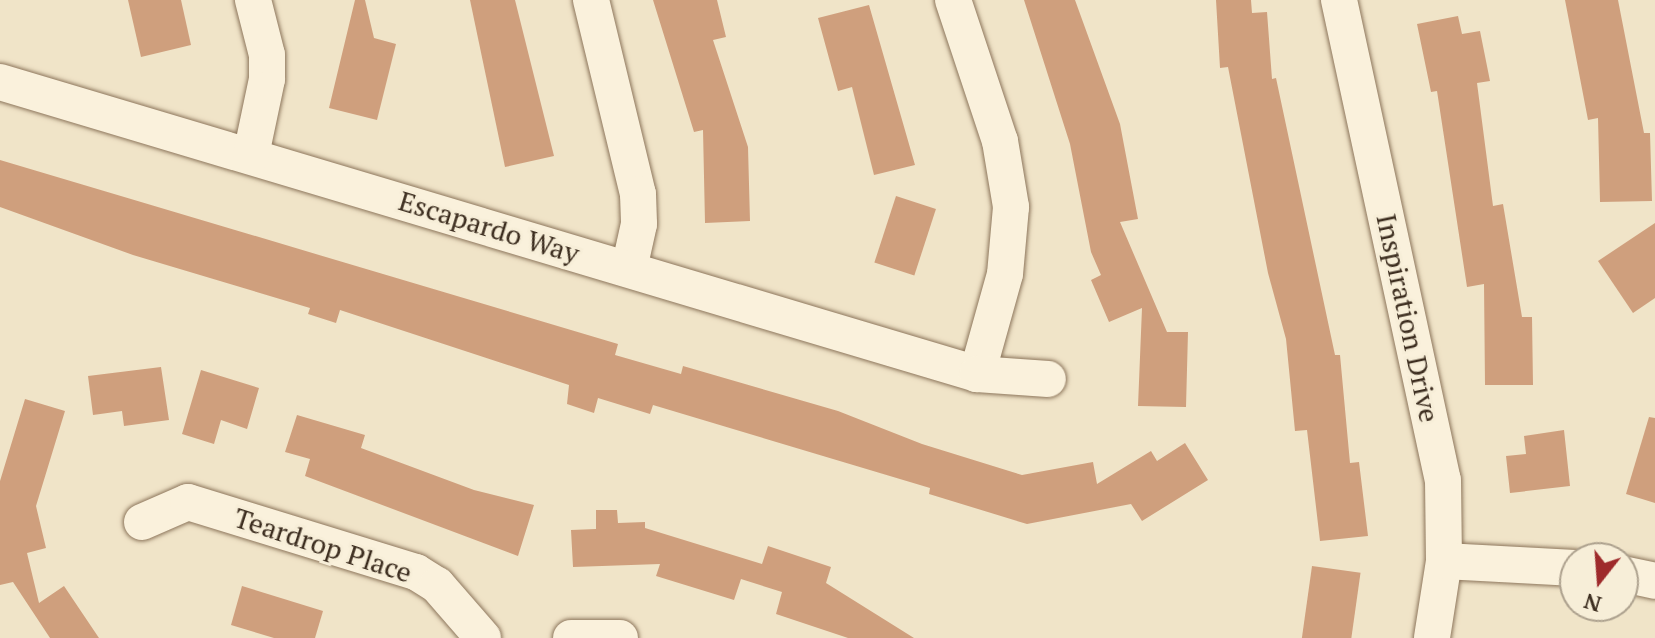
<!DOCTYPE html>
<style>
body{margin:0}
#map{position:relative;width:1655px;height:638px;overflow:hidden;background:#f0e4c8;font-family:"PT Serif",serif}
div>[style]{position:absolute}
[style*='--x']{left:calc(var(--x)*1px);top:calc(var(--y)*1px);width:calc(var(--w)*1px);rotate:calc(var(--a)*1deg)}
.building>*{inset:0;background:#cf9f7d;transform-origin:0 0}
.roads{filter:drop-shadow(0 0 2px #8d765c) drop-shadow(0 0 2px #8d765c)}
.minor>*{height:36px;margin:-18px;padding:0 18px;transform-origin:18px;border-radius:18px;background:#faf1dc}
span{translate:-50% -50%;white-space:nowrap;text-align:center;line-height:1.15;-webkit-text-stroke:6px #f7eed8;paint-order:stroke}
.street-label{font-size:28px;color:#3d2e20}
.north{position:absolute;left:1559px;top:542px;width:80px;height:80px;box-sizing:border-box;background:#f7eed8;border:2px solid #ada18e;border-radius:50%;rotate:197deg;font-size:22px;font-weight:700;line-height:32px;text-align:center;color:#3d2e20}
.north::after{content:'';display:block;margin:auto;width:28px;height:36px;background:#9e2a2b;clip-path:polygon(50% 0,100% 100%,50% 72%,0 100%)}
</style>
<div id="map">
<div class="building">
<i style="clip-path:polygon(128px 0,181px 0,191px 45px,141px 57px)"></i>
<i style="clip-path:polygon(355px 0,365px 0,374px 38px,396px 44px,377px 120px,329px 108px)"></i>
<i style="clip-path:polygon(470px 0,515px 0,554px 156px,505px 167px)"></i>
<i style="clip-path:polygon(653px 0,717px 0,726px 37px,713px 40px,748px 147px,750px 221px,705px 223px,703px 130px,694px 132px)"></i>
<i style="clip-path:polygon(1024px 0,1075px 0,1120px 124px,1138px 219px,1120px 222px,1167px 332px,1188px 332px,1186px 407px,1138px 406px,1142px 308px,1109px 322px,1091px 280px,1101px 275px,1091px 252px,1070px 144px)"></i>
<i style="clip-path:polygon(1216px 0,1251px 0,1252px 13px,1267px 12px,1272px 79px,1276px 78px,1335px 355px,1340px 355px,1350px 463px,1359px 462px,1368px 536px,1320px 541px,1307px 430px,1295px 431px,1286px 339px,1268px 273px,1228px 67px,1220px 68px)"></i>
<i style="clip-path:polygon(1565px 0,1618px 0,1644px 133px,1650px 133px,1652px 201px,1600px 202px,1598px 118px,1588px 120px)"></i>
<i style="clip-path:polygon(869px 5px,915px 165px,874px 175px,852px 87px,838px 91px,818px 18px)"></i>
<i style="clip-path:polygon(1458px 16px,1462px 34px,1480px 31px,1490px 81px,1477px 83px,1493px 206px,1503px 204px,1522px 317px,1532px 317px,1533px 385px,1485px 385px,1484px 284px,1467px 287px,1437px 91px,1431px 92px,1417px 24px)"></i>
<i style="clip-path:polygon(0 160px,618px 344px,615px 355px,681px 374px,683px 366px,838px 411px,922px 444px,1022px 475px,1093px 462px,1097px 484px,1151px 451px,1157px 461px,1185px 443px,1208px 480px,1142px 521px,1131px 504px,1027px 524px,929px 494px,930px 488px,653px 405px,650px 414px,598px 398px,594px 413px,567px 404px,569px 385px,340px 310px,336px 323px,308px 314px,310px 308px,133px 255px,0 207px)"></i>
<i style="left:896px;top:196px;width:42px;height:70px;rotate:18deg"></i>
<i style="clip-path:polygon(1655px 223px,1655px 298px,1633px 313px,1598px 261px)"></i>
<i style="clip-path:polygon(161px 367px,169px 420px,124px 426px,122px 411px,93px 415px,88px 376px)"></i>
<i style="clip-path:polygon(201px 370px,259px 388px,247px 429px,221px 420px,214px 444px,182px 434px)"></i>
<i style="clip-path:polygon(25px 399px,65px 411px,36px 506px,46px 548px,27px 553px,39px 603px,64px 586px,99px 638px,50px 638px,13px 582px,0 585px,0 481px)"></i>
<i style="clip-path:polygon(297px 415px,365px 435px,361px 448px,474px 490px,534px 505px,518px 556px,305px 476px,310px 459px,285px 452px)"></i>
<i style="clip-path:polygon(1649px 417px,1655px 418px,1655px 503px,1626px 494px)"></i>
<i style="clip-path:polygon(1564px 430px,1570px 486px,1510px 493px,1506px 456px,1526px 454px,1524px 436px)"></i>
<i style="clip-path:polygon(596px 510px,617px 510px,618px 523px,645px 522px,645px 528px,762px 564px,768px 546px,831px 567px,826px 583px,914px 638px,848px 638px,776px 614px,782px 592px,741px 579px,734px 600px,656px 576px,660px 564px,573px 567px,571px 530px,596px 529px)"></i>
<i style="left:1312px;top:566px;width:49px;height:73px;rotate:8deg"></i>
<i style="clip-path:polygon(242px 586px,323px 611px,315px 638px,274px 638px,231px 625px)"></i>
</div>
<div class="roads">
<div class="minor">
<i style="--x:591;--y:0;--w:200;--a:76.4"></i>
<i style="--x:638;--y:194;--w:30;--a:88"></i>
<i style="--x:639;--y:224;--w:46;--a:102.5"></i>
<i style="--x:953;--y:0;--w:149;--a:71.6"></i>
<i style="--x:1000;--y:141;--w:67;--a:80.5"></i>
<i style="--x:1011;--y:207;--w:67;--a:95.1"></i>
<i style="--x:1005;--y:274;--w:104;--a:105.6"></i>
<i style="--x:1339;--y:0;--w:491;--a:77.8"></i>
<i style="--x:1443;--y:480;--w:81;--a:89.3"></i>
<i style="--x:1444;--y:561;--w:78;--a:98.9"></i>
<i style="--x:0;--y:82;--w:1020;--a:16.64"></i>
<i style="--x:977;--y:374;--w:71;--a:4"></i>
<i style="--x:251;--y:155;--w:78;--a:-78.1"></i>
<i style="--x:267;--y:79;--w:24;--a:-90"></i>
<i style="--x:267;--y:55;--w:57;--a:-104.3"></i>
<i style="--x:142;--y:522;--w:50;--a:-23.5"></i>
<i style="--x:188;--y:502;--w:239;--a:17.1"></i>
<i style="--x:416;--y:572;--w:25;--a:32"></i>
<i style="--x:437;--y:585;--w:70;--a:49"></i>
<i style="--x:1444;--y:561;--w:131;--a:3.1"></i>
<i style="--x:1623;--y:574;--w:33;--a:12"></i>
<i style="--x:571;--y:638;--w:49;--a:0"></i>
</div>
</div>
<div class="street-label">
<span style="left:489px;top:227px;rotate:17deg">Escapardo Way</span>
<span style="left:1408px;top:318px;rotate:78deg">Inspiration Drive</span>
<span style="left:323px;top:545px;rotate:18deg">Teardrop Place</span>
</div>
<div class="north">N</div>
</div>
